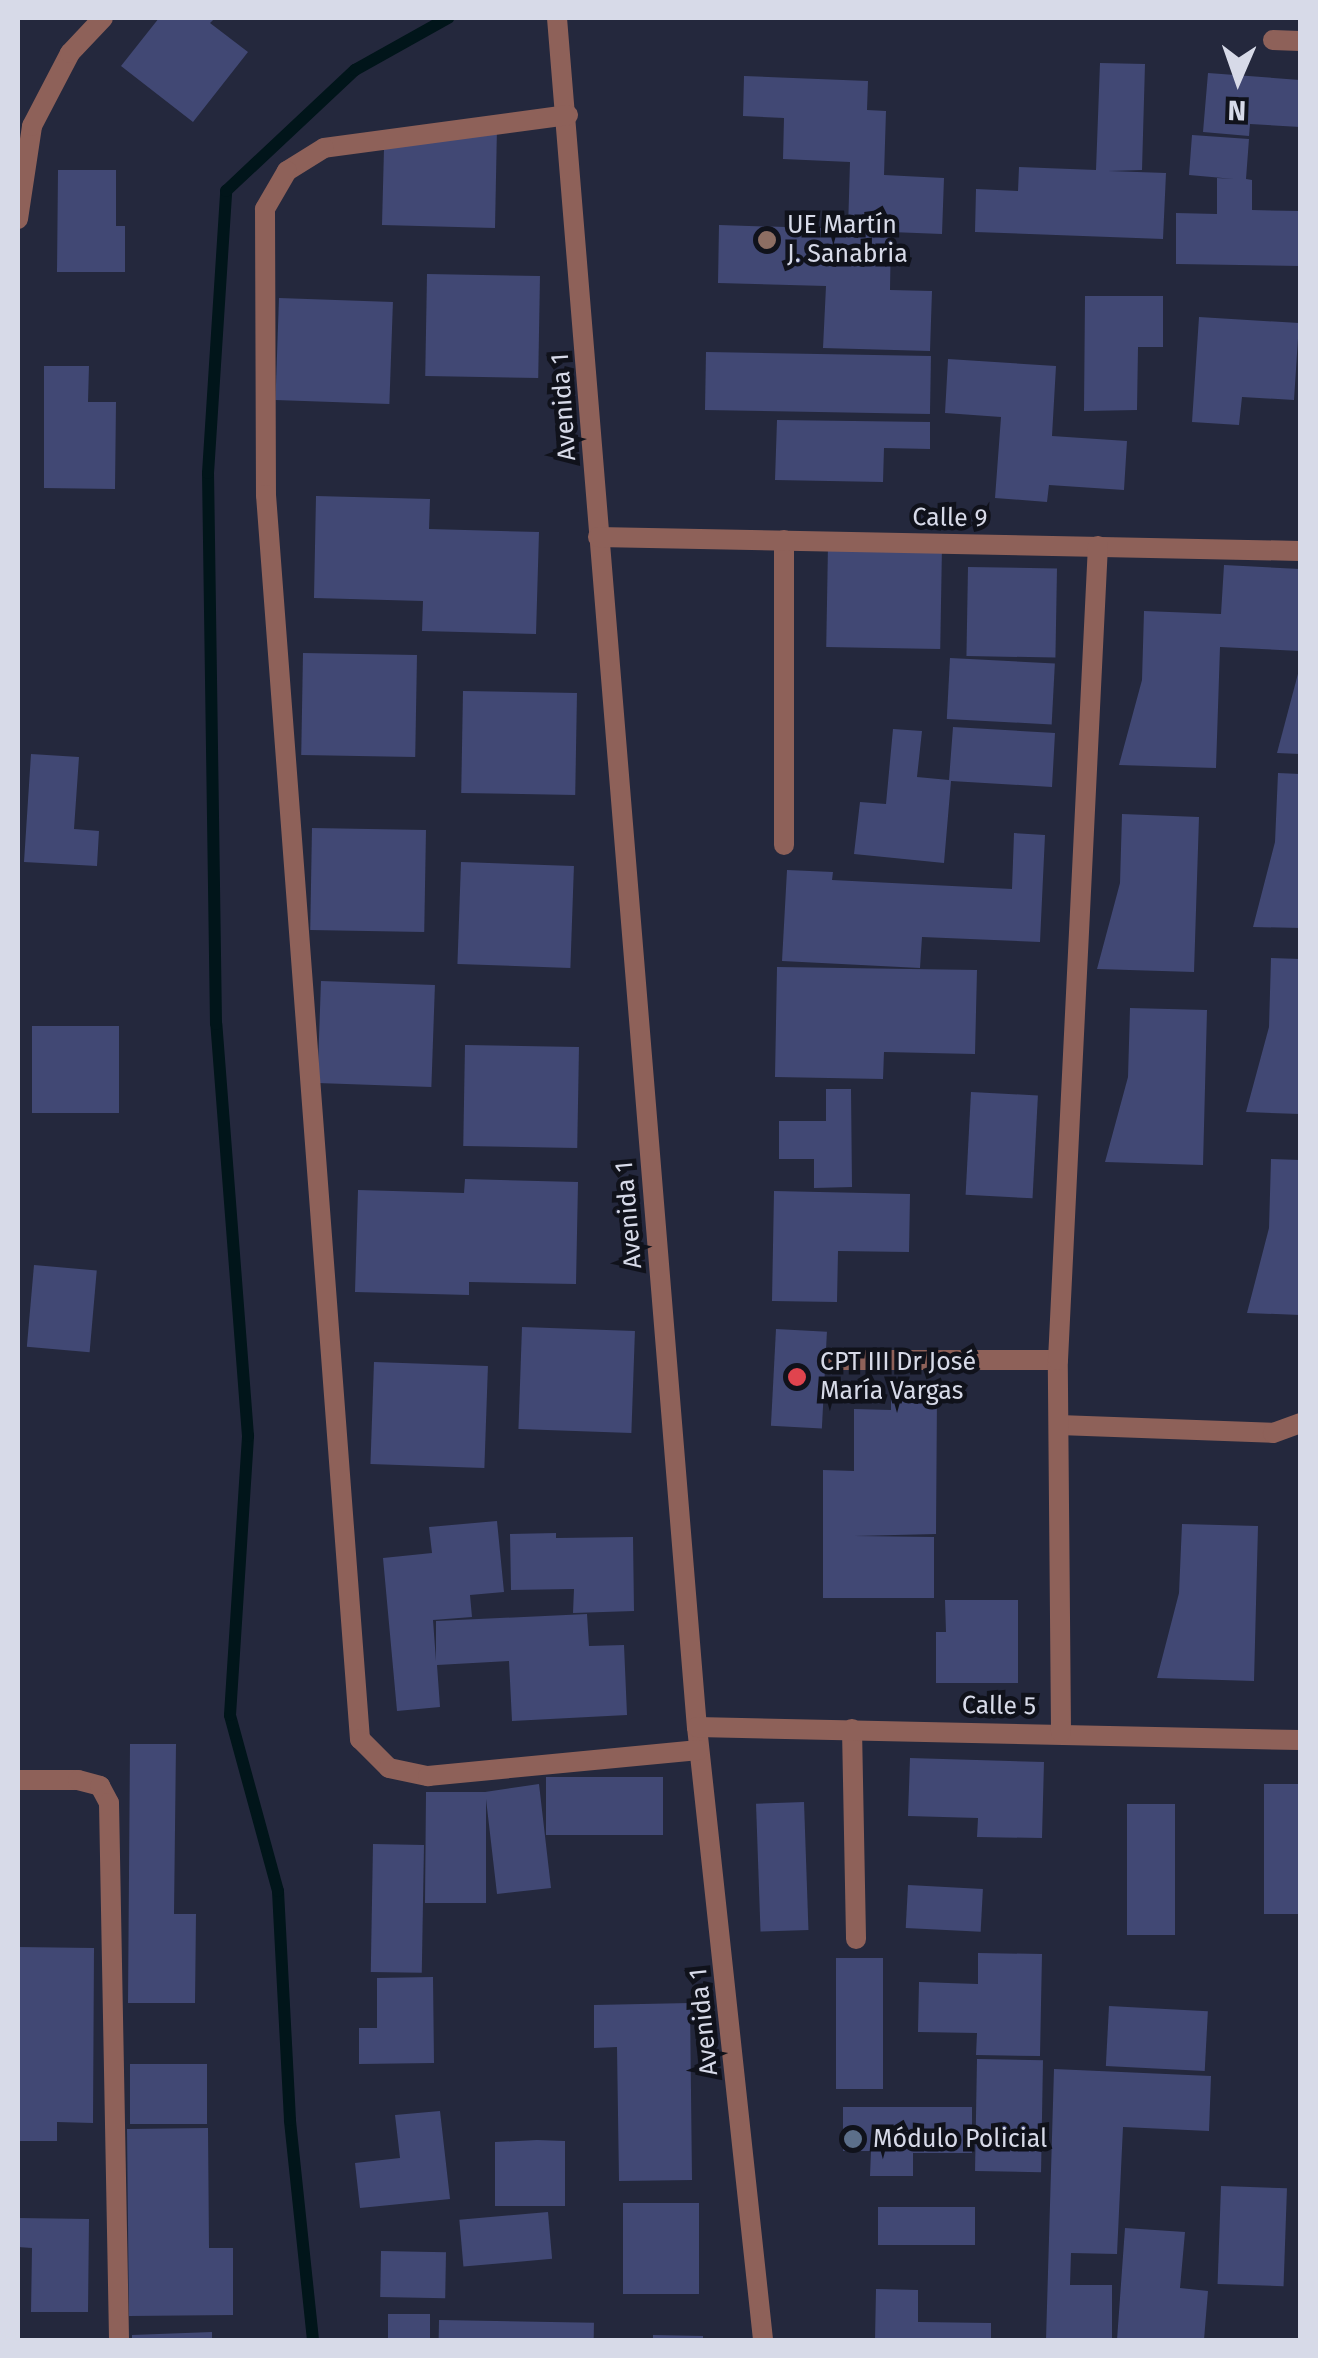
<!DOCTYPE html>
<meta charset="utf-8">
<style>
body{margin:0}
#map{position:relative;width:1318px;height:2358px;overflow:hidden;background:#24283d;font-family:"Fira Sans",sans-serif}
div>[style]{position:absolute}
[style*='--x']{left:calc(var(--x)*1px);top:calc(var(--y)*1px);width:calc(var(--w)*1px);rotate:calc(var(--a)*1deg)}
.stream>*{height:12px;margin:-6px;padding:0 6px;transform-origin:6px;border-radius:6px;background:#01151a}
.building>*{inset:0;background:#414874;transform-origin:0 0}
.service>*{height:20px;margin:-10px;padding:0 10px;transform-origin:10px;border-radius:10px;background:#8e6159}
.minor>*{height:20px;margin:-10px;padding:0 10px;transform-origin:10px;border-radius:10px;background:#8e6159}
.dots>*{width:28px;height:28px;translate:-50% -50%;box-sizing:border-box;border:5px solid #10121b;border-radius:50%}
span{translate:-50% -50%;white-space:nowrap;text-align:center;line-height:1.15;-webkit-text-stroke:9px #10121b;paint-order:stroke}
.poi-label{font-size:25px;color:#d7dae8}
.left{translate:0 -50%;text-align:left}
.street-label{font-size:25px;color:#d7dae8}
.frame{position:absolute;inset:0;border:20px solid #d7dae8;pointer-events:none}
.north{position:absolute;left:1188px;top:30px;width:100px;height:100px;-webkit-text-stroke:8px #10121b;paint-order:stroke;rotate:182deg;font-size:28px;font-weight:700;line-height:40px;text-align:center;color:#d7dae8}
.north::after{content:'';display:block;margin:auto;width:35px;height:45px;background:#d7dae8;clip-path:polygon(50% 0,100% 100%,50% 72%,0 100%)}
</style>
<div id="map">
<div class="stream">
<i style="--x:313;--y:2340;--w:221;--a:-96"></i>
<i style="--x:290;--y:2120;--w:229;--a:-93"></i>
<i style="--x:278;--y:1891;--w:182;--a:-105.3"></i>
<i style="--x:230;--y:1715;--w:280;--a:-86.3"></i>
<i style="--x:248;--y:1436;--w:413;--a:-94.4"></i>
<i style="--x:216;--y:1024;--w:551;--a:-90.83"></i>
<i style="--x:208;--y:473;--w:283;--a:-86.3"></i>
<i style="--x:226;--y:191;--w:177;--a:-43.2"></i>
<i style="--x:355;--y:70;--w:107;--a:-29.2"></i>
</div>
<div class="building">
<i style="clip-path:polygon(159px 18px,215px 18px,210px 23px,248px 52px,193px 122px,121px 66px)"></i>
<i style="clip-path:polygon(1100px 63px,1145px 64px,1142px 170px,1108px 171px,1166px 173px,1163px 239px,975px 232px,976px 189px,1018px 191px,1019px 167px,1096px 170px)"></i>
<i style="clip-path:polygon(1208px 73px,1300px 80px,1300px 127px,1250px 124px,1249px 136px,1203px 132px)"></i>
<i style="clip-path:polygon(744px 76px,868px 81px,867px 110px,886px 111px,884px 175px,944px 178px,942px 234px,891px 232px,890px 290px,932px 291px,930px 351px,823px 348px,826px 286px,718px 283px,719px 225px,848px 229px,850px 162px,783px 159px,784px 118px,743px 116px)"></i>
<i style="clip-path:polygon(497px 126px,495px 228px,382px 225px,384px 149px)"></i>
<i style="clip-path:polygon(1192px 135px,1249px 139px,1246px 179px,1252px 180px,1252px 210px,1300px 211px,1300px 266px,1176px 264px,1176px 213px,1217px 214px,1217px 178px,1234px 179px,1189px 175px)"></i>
<i style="clip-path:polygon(58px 170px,116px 170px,116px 226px,125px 226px,125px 272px,57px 272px)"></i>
<i style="left:427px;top:274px;width:113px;height:102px;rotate:1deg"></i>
<i style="clip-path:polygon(1085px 296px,1163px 296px,1163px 347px,1138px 347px,1137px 410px,1084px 411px)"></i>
<i style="left:279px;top:298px;width:114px;height:102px;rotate:2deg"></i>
<i style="clip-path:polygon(1199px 317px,1299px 323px,1294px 400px,1242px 397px,1239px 425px,1192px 422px)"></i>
<i style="left:706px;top:352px;width:225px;height:58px;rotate:1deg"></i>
<i style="clip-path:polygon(948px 359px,1056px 366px,1052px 436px,1127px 441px,1124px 490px,1049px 485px,1047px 502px,995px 498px,1001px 417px,945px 413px)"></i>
<i style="clip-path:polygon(44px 366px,89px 366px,88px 402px,116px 402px,115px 489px,44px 488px)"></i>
<i style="clip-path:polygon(777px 420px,930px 422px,930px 449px,884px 448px,883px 482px,775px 480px)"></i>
<i style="clip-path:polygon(316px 496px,430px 499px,429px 529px,539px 532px,536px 634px,422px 631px,423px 601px,314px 598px)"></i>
<i style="left:828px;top:545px;width:114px;height:102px;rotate:1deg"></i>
<i style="clip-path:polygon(1224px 565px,1300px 569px,1300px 651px,1220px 647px,1216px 768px,1119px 765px,1142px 680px,1144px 611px,1221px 614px)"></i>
<i style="left:968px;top:567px;width:89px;height:89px;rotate:1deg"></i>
<i style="left:303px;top:653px;width:114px;height:102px;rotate:1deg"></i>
<i style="left:950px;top:658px;width:105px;height:61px;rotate:3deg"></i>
<i style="clip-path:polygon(1299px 670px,1300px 754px,1277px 753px)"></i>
<i style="left:463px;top:691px;width:114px;height:102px;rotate:1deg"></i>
<i style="clip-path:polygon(953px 727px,1055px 733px,1052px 787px,951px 781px,944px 863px,854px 854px,860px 802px,886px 804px,893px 729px,922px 731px,917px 777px,949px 780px)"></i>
<i style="clip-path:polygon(31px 754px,79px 757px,74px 829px,99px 831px,97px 866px,24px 862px)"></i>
<i style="clip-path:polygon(1278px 773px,1300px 774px,1300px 928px,1253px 927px,1275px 842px)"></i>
<i style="clip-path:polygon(1122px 814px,1199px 817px,1194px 972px,1097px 969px,1120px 883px)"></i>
<i style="left:312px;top:828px;width:114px;height:102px;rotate:1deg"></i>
<i style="clip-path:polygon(1014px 833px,1045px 835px,1040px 942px,922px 937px,920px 968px,782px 961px,787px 870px,833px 872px,832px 880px,1012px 889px)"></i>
<i style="left:461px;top:862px;width:113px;height:102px;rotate:2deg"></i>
<i style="clip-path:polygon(1271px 958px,1300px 959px,1300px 1114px,1246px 1112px,1269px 1027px)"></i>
<i style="clip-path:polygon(777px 967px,977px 970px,975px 1054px,884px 1052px,883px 1079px,775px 1077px)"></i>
<i style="left:321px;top:981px;width:114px;height:102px;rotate:2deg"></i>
<i style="clip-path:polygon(1130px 1008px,1207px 1010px,1203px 1165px,1105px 1162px,1128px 1077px)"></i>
<i style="left:32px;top:1026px;width:87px;height:87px"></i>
<i style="left:465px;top:1045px;width:114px;height:101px;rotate:1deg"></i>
<i style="clip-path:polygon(826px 1089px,851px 1089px,852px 1187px,814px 1188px,814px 1159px,779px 1159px,779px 1121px,826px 1121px)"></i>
<i style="left:971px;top:1092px;width:67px;height:103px;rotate:3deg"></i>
<i style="clip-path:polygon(1271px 1159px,1300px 1160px,1300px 1315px,1247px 1313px,1269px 1228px)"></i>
<i style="clip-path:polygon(465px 1179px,578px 1182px,576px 1284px,469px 1282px,469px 1295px,355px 1292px,358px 1190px,464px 1193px)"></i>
<i style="clip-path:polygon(774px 1191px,910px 1194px,909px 1252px,838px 1251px,837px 1302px,772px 1301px)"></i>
<i style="left:34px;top:1265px;width:63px;height:82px;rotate:5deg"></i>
<i style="left:522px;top:1327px;width:113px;height:102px;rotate:2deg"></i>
<i style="left:776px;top:1329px;width:51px;height:97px;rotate:3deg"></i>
<i style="left:374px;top:1362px;width:114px;height:102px;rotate:2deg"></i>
<i style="clip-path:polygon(891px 1395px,937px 1395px,936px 1534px,854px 1536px,934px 1537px,934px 1598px,823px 1598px,823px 1470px,854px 1471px,854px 1409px,891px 1410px)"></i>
<i style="clip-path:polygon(497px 1521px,504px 1592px,470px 1595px,472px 1617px,433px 1620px,436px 1661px,436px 1621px,587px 1614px,589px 1646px,624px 1645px,627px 1715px,512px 1721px,509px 1661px,437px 1665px,440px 1707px,397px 1711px,383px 1558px,432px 1553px,429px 1527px)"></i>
<i style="clip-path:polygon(1182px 1524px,1258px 1526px,1254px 1681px,1157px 1678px,1179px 1593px)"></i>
<i style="clip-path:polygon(556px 1533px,556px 1538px,633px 1537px,634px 1611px,573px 1613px,574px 1589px,511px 1590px,510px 1534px)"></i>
<i style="clip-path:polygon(945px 1600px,1018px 1600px,1018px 1683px,936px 1683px,936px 1632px,946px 1632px)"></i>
<i style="clip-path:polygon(130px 1744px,176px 1744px,174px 1914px,196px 1914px,195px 2003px,128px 2003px)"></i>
<i style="clip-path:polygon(910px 1758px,1044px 1762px,1042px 1838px,977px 1837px,978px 1818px,908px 1816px)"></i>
<i style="left:546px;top:1777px;width:117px;height:58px"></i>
<i style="clip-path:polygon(539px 1784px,551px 1888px,497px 1894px,486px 1799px,486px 1903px,425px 1903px,426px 1792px,485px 1792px)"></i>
<i style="left:1264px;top:1784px;width:36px;height:130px"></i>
<i style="left:804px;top:1802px;width:128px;height:48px;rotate:88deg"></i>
<i style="left:1175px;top:1804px;width:131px;height:48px;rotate:90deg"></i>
<i style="left:373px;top:1844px;width:51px;height:128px;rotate:1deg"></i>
<i style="left:908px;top:1885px;width:75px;height:43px;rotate:3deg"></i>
<i style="clip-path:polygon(18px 1947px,94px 1948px,93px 2123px,57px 2122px,57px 2141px,18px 2141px)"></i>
<i style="clip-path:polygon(978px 1953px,1042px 1954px,1040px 2056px,976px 2055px,977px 2033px,918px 2032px,919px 1982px,978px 1984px)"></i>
<i style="left:836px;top:1958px;width:47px;height:131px"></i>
<i style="clip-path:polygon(433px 1977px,434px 2063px,359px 2064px,359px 2028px,377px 2028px,377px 1978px)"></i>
<i style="clip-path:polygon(690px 2003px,692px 2180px,619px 2181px,617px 2047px,594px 2048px,594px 2005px)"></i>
<i style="left:1109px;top:2006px;width:99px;height:60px;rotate:3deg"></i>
<i style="left:977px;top:2059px;width:66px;height:112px;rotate:1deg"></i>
<i style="left:207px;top:2064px;width:60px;height:77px;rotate:90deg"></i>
<i style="clip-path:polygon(1054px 2069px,1211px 2076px,1209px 2131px,1123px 2127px,1117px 2254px,1071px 2253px,1070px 2285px,1112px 2285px,1112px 2340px,1046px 2340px)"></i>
<i style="clip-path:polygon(843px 2107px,972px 2107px,972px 2153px,913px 2153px,913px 2176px,870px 2176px,871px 2151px,843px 2151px)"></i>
<i style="clip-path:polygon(440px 2111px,450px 2199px,360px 2208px,355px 2163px,400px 2158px,395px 2115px)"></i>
<i style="clip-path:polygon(208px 2128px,209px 2248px,233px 2248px,233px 2315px,129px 2316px,127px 2129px)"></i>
<i style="clip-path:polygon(537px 2140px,565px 2141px,565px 2206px,495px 2206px,495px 2142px)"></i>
<i style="left:1221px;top:2186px;width:66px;height:98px;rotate:2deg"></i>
<i style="left:623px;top:2203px;width:76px;height:91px"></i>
<i style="left:878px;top:2207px;width:97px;height:38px"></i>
<i style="left:548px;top:2212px;width:47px;height:89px;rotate:85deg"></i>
<i style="clip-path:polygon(18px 2218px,89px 2219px,88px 2312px,31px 2312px,32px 2248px,18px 2247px)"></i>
<i style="clip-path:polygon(1125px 2228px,1185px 2232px,1180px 2288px,1208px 2291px,1204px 2340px,1117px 2340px)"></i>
<i style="left:381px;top:2251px;width:65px;height:46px;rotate:1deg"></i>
<i style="clip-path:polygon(876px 2289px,918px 2290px,918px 2322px,991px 2323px,991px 2340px,875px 2340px)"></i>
<i style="left:388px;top:2314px;width:42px;height:26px"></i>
<i style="left:439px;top:2320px;width:155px;height:20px;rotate:1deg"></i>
<i style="clip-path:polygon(212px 2332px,212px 2340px,132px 2340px,132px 2335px)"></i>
<i style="clip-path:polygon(653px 2335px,703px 2336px,703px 2340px,653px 2340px)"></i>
</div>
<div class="service">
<i style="--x:784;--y:540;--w:305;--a:90"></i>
<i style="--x:832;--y:1360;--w:226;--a:0"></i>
<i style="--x:1059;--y:1425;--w:214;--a:2.1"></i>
<i style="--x:1273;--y:1433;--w:29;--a:-20"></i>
<i style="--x:852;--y:1729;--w:210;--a:88.9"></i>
</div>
<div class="minor">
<i style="--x:557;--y:18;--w:1715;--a:85.32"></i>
<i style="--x:697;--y:1727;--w:617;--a:83.85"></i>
<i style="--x:1273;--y:40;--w:27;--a:2"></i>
<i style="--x:568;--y:115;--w:246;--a:172.3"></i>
<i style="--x:324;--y:148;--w:44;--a:148.1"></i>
<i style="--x:287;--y:171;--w:44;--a:120.1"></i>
<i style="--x:265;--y:209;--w:286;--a:89.8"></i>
<i style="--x:266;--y:495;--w:1248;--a:85.68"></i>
<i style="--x:360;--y:1739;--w:41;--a:45"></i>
<i style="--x:389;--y:1768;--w:40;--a:12"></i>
<i style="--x:428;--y:1776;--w:272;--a:-5.5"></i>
<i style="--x:18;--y:219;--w:94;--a:-81.4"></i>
<i style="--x:32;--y:126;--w:82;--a:-62.5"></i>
<i style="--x:70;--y:53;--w:48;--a:-46.7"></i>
<i style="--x:598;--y:537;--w:702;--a:1.14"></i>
<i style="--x:697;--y:1727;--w:603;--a:1.24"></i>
<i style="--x:1061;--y:1732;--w:372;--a:-90.5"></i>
<i style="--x:1058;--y:1360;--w:815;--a:-87.19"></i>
<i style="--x:18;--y:1780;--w:60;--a:0"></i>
<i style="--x:78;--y:1780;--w:23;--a:15"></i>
<i style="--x:100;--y:1786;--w:19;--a:62"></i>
<i style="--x:109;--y:1803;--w:537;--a:88.93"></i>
</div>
<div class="dots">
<i style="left:767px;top:240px;background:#8d6e63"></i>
<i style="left:797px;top:1377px;background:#e0444e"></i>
<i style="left:853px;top:2139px;background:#5c6f8a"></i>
</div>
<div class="poi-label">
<span class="left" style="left:787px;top:240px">UE Martín<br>J. Sanabria</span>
<span class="left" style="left:820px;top:1377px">CPT III Dr José<br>María Vargas</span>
<span class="left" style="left:873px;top:2139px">Módulo Policial</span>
</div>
<div class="street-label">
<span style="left:564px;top:407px;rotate:-94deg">Avenida 1</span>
<span style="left:950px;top:518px;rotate:1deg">Calle 9</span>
<span style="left:629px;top:1215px;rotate:-95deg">Avenida 1</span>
<span style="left:999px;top:1706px;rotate:1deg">Calle 5</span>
<span style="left:704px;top:2022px;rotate:-96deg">Avenida 1</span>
</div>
<div class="frame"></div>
<div class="north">N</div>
</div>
